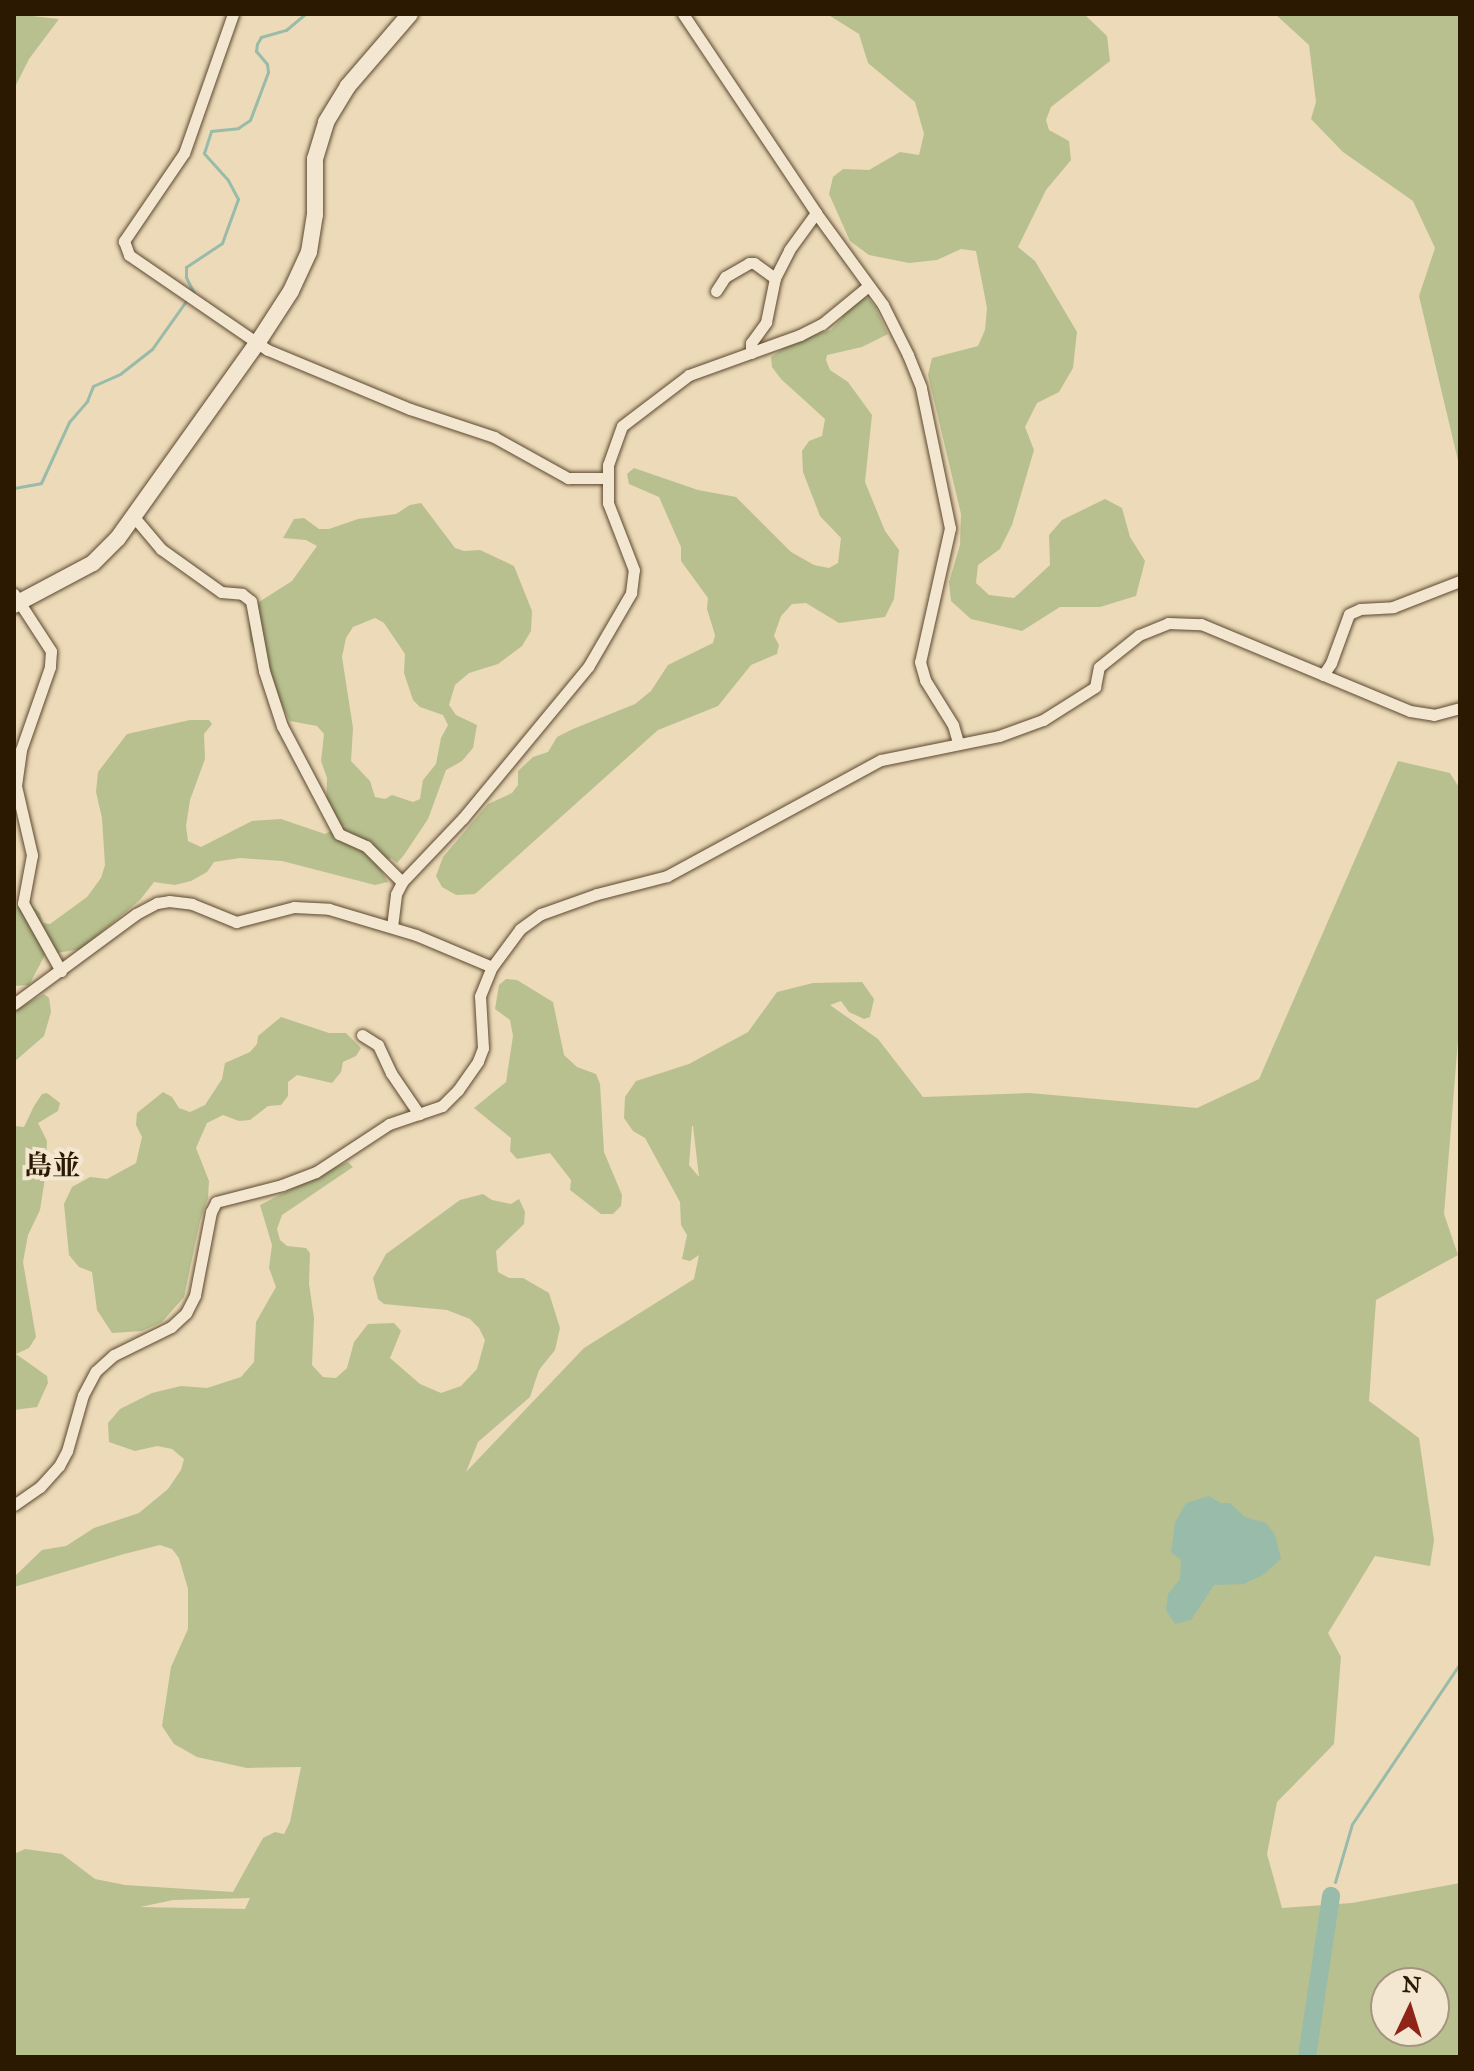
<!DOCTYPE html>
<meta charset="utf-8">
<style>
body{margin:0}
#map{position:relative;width:1474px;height:2071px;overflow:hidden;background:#ecdab8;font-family:"IM FELL Great Primer","Noto Serif JP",serif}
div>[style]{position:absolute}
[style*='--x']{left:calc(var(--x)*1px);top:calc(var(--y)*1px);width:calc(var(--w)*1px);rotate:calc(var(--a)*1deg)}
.green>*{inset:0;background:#b8c08f}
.water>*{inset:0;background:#9ba}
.stream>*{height:3px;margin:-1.5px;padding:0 1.5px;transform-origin:1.5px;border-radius:1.5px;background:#9ba}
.river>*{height:18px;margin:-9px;padding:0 9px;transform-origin:9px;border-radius:9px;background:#9ba}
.roads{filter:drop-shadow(0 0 2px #5c4930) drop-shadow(0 0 2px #5c4930)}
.street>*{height:11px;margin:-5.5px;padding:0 5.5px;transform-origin:5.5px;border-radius:5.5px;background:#f3e7d1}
.secondary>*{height:16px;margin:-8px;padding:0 8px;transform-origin:8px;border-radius:8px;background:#f3e7d1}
span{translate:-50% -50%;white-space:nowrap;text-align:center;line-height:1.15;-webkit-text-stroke:8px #f3e7d1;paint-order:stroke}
.quarter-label{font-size:28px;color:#2c1902;font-weight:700}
.frame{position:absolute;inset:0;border:16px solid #2c1902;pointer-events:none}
.north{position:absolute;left:1370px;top:1967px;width:80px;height:80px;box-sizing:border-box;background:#f3e7d1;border:2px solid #a3957e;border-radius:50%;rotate:4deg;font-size:22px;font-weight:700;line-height:32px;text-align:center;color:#2c1902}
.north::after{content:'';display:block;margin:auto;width:28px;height:36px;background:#8f2418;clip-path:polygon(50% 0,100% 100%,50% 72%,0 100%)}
</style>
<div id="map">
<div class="green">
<i style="clip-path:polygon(14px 14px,59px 19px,29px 59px,14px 89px)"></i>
<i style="clip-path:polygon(827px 14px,1084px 14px,1107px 36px,1110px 61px,1051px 107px,1046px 120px,1049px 130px,1069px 141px,1071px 160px,1046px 190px,1018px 247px,1035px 261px,1077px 332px,1073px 368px,1059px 392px,1037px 403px,1025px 427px,1034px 450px,1012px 525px,1000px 549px,978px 565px,976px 583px,989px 595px,1014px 598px,1050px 565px,1049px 535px,1062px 520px,1105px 499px,1122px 508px,1130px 537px,1145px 561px,1136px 596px,1100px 607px,1060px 607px,1022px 631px,971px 619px,951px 601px,949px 582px,960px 545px,961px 514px,928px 375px,932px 358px,978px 346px,985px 330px,987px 308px,976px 251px,961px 249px,937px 260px,909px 263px,869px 255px,850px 241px,829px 194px,833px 177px,843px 169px,869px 170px,900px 152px,919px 155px,924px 134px,915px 102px,868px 63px,859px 34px)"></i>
<i style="clip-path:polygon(1275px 14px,1460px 14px,1460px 469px,1419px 296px,1435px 248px,1413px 201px,1343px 152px,1311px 119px,1316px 102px,1309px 45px)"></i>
<i style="clip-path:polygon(856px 295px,869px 299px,875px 307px,888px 334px,862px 347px,827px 355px,826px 360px,830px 370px,848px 382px,872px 415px,865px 482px,885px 531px,899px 550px,894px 599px,885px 617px,839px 623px,806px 603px,792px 604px,781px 616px,774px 636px,779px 645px,777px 654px,751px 665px,718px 706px,658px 730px,475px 894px,456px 895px,442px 887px,436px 876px,443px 857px,488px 804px,512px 793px,518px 785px,518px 771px,533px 757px,548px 752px,557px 737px,573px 729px,635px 704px,651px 691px,668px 665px,713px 643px,715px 635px,707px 609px,708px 598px,681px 561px,681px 547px,659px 497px,629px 484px,627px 474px,634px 468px,698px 490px,736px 497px,791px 552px,814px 565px,829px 568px,838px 563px,841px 538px,820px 516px,803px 472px,802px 451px,809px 441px,822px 436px,825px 419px,781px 379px,772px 367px,771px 357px,794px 341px,831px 330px,842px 318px,844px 308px)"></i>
<i style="clip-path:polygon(evenodd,421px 503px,455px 548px,464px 551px,480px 550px,514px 566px,532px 611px,531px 631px,522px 646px,498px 664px,469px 673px,455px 685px,449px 705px,456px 715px,477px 725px,473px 748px,462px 761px,446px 770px,428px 819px,404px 855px,397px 863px,391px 858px,378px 865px,388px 882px,375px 885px,282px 861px,240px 858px,214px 862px,207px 872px,191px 881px,175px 885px,154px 882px,140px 900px,81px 949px,45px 955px,29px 985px,14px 986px,14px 912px,18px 904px,31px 905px,40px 913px,43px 923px,50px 924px,87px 897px,101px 878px,105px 865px,102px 818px,96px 792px,98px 772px,127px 734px,190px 720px,209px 720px,212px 724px,204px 734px,205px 759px,190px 800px,186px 826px,188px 841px,201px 847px,252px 821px,281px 819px,325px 834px,331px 831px,326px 815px,327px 778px,321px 761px,324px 734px,317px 726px,290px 721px,250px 641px,249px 625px,259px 602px,292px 581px,317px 546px,306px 540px,283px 538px,294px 519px,304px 518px,319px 529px,329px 529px,358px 519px,396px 514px,410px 505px,421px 503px,375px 618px,384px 623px,405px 654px,404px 673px,413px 700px,420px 707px,443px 715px,448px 725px,441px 738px,436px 764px,423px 780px,420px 799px,413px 802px,392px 795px,385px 799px,375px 797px,370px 781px,351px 761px,353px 728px,342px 657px,346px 638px,353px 627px,375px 618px)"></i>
<i style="clip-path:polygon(evenodd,1398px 761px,1450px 773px,1460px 789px,1460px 1015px,1444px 1214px,1458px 1255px,1376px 1300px,1369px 1401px,1419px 1438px,1434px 1540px,1430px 1566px,1375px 1556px,1328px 1633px,1341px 1657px,1334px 1744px,1277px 1802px,1267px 1854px,1282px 1908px,1352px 1903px,1460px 1883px,1460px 2057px,14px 2057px,14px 1854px,25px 1849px,62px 1854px,95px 1879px,125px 1885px,233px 1892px,263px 1838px,275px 1832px,284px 1834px,290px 1822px,301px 1767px,247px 1768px,197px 1757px,174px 1744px,162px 1726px,171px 1667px,188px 1629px,188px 1589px,179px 1558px,172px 1549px,160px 1545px,124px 1554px,14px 1587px,14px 1577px,42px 1550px,66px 1546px,94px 1528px,139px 1513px,168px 1489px,181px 1470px,184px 1459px,172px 1449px,157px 1446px,135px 1451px,109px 1442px,108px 1423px,120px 1409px,152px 1393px,181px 1386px,207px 1388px,241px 1377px,254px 1362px,256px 1322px,276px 1287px,269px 1268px,272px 1245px,260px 1205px,327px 1171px,348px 1162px,353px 1167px,282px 1215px,277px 1229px,280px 1240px,287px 1246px,306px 1248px,310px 1253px,309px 1284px,314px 1318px,312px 1365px,323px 1377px,336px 1378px,347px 1368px,354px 1342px,368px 1324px,394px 1323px,401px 1331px,390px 1358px,420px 1384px,441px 1393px,461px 1386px,477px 1369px,485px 1340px,479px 1328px,470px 1319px,447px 1310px,384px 1304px,378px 1299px,373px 1278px,386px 1254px,460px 1200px,483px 1194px,492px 1200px,511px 1204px,519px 1199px,525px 1212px,524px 1224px,496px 1251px,498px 1272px,509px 1278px,523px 1278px,549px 1293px,560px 1328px,555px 1350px,539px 1370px,530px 1397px,478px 1442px,466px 1472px,584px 1348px,694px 1279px,699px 1255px,690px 1261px,682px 1259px,687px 1235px,681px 1225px,680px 1202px,645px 1138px,633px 1131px,624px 1118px,625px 1097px,636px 1081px,689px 1064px,748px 1032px,777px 992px,813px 983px,862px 982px,874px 999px,870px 1017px,864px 1019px,849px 1012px,841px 1001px,830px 1005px,878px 1039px,923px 1097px,1030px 1093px,1197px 1108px,1259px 1079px,1398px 761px,692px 1126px,693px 1126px,699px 1177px,689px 1165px,692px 1126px,1398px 761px,250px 1898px,245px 1909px,140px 1907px,173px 1900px,250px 1898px,1398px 761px,1386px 1983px,1434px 1983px,1434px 2031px,1386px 2031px,1386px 1983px)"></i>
<i style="clip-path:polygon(506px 979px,517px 980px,553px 1002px,564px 1055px,577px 1067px,596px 1074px,600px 1084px,604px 1152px,622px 1195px,621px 1206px,613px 1214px,601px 1214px,570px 1190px,571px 1180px,550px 1153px,517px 1159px,510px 1151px,511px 1138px,474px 1108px,506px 1082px,513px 1036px,510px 1020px,495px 1009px,499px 985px)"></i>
<i style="clip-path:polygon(44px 994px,49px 998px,51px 1012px,44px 1036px,14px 1062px,14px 1011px)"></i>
<i style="clip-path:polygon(281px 1017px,329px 1033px,346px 1033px,361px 1048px,356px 1056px,343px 1062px,341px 1072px,332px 1083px,297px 1075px,288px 1082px,288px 1096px,281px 1105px,268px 1106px,250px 1120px,239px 1121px,223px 1115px,207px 1123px,196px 1148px,209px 1181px,208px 1198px,200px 1221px,184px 1297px,162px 1322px,142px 1331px,112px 1333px,97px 1310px,92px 1272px,79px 1267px,69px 1255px,64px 1204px,72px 1187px,90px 1177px,107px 1179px,136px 1163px,142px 1137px,136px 1125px,137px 1113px,163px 1092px,172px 1097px,179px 1108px,190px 1112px,205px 1105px,222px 1079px,225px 1063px,250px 1052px,257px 1044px,258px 1036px)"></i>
<i style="clip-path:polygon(47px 1093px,60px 1103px,58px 1111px,38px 1123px,47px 1141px,45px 1178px,40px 1210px,28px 1235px,23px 1262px,36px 1337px,29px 1348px,16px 1354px,47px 1376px,48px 1383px,37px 1407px,14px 1410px,14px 1126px,24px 1127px,34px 1106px,42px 1094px)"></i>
</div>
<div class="water">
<i style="clip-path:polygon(1209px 1496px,1221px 1503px,1230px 1503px,1245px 1517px,1266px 1523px,1275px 1535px,1281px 1559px,1263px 1575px,1244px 1584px,1214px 1585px,1191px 1620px,1175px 1624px,1166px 1610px,1168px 1594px,1180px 1579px,1181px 1560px,1171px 1552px,1175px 1522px,1186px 1503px)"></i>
</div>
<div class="stream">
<i style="--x:194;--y:293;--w:18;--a:-117"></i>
<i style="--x:186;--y:277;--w:10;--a:-90"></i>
<i style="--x:186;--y:267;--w:43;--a:-33.7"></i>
<i style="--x:222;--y:243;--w:47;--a:-70"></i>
<i style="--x:238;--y:199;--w:21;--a:-118"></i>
<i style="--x:228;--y:180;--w:36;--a:-132"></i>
<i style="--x:204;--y:153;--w:23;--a:-72"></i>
<i style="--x:211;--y:131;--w:27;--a:-6"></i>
<i style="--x:238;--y:128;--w:14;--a:-34"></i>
<i style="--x:250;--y:120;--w:51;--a:-69.4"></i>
<i style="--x:268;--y:72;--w:8;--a:-97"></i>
<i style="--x:267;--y:64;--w:17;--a:-130"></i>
<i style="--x:256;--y:51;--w:7;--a:-82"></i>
<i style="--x:257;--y:44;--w:8;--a:-60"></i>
<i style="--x:261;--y:37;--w:26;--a:-16"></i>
<i style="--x:286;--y:30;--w:25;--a:-40"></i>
<i style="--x:14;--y:488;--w:27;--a:-10"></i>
<i style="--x:41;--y:483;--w:67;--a:-65.3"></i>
<i style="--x:69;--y:422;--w:28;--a:-49"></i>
<i style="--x:87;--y:401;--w:16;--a:-68"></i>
<i style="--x:93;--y:386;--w:30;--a:-24"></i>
<i style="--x:120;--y:374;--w:41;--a:-38"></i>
<i style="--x:152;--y:349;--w:59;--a:-54.7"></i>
<i style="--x:1335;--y:1882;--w:60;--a:-73.7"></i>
<i style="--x:1352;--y:1824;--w:194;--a:-56.1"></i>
</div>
<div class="river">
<i style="--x:1307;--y:2057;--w:163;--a:-81.5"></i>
</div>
<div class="roads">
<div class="street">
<i style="--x:233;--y:14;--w:147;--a:109.4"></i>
<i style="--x:184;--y:153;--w:107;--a:124.3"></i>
<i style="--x:124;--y:241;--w:15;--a:70"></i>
<i style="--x:129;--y:255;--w:168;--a:34.4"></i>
<i style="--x:268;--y:350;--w:154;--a:22.6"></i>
<i style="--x:410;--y:409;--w:89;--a:18.4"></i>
<i style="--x:494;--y:437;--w:85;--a:29"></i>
<i style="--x:568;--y:478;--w:39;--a:0"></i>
<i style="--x:683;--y:14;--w:239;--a:56.2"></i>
<i style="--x:816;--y:213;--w:114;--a:53.9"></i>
<i style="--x:883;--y:305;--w:56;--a:63.4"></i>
<i style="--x:908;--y:355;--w:35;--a:68"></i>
<i style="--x:921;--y:388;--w:143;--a:78.3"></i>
<i style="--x:950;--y:528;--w:137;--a:102.6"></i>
<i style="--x:920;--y:662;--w:19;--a:74"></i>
<i style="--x:925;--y:680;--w:53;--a:58.1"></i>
<i style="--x:953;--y:725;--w:18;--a:74"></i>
<i style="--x:716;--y:291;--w:17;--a:-57"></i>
<i style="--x:725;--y:277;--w:28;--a:-30"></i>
<i style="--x:749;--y:263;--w:5;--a:0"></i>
<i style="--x:754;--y:263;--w:26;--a:36"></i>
<i style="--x:751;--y:353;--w:10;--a:-90"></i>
<i style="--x:751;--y:343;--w:26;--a:-54"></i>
<i style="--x:766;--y:322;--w:45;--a:-78.4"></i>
<i style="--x:775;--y:278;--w:31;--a:-63"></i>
<i style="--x:789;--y:250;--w:46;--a:-53.9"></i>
<i style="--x:134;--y:517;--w:42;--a:49.8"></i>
<i style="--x:161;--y:549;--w:74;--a:35.6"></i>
<i style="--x:221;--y:592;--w:21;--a:5"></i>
<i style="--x:242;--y:594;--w:11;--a:38"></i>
<i style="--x:251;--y:601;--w:71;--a:79.5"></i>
<i style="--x:264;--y:671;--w:58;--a:71.9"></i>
<i style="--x:282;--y:726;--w:122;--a:62.2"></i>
<i style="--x:339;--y:834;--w:30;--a:24"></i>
<i style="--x:366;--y:846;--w:51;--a:45"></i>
<i style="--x:14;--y:594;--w:68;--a:57"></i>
<i style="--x:51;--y:651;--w:16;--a:94"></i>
<i style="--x:50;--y:667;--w:88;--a:109.3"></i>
<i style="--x:21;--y:750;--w:36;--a:98"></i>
<i style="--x:16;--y:786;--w:71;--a:76.9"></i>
<i style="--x:32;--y:855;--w:49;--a:100.6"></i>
<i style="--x:23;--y:903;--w:78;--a:60.8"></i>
<i style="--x:1323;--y:675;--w:14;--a:-56"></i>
<i style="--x:1331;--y:663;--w:52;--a:-69.8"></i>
<i style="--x:1349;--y:614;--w:12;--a:-24"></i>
<i style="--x:1360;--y:609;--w:33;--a:-3"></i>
<i style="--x:1393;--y:607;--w:72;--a:-21.2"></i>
<i style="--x:392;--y:927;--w:33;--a:-83"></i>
<i style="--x:396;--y:894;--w:13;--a:-63"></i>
<i style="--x:402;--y:882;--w:88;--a:-46.4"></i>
<i style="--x:463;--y:818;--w:196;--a:-50.4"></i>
<i style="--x:588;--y:667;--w:86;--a:-59.8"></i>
<i style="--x:631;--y:593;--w:23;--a:-83"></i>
<i style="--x:634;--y:570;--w:72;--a:-111.2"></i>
<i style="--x:608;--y:503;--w:38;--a:-90"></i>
<i style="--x:608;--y:465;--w:41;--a:-70.3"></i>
<i style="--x:622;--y:426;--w:84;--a:-37.3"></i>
<i style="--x:689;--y:375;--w:118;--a:-19.8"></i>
<i style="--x:800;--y:335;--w:25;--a:-27"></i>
<i style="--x:822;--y:324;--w:58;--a:-39.4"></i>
<i style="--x:14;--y:1004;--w:152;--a:-36.4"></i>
<i style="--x:136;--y:914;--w:24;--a:-28"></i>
<i style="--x:157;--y:903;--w:12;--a:-9"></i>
<i style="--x:169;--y:901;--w:23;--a:7"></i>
<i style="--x:192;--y:904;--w:48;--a:22.2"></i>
<i style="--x:236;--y:922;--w:60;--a:-14.5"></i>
<i style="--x:294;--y:907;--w:35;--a:3"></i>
<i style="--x:329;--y:909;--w:91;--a:16.6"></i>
<i style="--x:416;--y:935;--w:82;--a:22.8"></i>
<i style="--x:362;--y:1035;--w:19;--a:32"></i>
<i style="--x:378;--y:1045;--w:31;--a:65"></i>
<i style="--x:391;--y:1073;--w:50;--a:55.7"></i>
<i style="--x:14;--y:1505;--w:32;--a:-35"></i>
<i style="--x:40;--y:1487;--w:28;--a:-48"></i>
<i style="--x:59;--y:1466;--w:17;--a:-62"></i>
<i style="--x:67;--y:1451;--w:58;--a:-74.1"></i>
<i style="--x:83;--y:1395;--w:27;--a:-62"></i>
<i style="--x:96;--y:1371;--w:24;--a:-42"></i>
<i style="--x:114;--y:1355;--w:64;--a:-26.2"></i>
<i style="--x:171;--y:1327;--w:21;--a:-43"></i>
<i style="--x:186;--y:1313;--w:20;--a:-63"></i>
<i style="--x:195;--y:1295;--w:85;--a:-79.1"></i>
<i style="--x:211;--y:1212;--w:11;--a:-63"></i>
<i style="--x:216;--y:1202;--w:68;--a:-14.4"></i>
<i style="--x:282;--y:1185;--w:36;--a:-21"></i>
<i style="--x:316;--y:1172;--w:87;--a:-33.3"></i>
<i style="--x:389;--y:1124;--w:56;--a:-18.8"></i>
<i style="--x:442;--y:1106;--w:23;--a:-45"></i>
<i style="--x:458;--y:1090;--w:35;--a:-55"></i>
<i style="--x:478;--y:1061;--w:14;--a:-69"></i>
<i style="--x:483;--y:1048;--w:52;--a:-93.3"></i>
<i style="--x:480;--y:996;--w:31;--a:-68"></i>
<i style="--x:492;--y:967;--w:47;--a:-53.6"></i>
<i style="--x:520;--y:929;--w:26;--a:-36"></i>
<i style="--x:541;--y:914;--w:59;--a:-19.7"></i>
<i style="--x:597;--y:894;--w:72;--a:-14.4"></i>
<i style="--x:667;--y:876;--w:243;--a:-28.5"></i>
<i style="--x:881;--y:760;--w:120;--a:-11.5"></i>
<i style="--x:999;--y:736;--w:47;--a:-20"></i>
<i style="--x:1043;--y:720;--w:62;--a:-32.4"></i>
<i style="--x:1095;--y:687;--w:20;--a:-79"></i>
<i style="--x:1099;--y:667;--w:51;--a:-38.7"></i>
<i style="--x:1139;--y:635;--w:31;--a:-22"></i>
<i style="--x:1168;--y:623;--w:33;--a:2"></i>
<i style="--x:1201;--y:624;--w:226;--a:22.6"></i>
<i style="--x:1410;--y:711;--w:24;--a:9"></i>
<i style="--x:1434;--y:715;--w:27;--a:-15"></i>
</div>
<div class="secondary">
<i style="--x:14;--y:605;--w:89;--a:-28"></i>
<i style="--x:93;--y:563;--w:35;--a:-45"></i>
<i style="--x:118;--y:538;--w:241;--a:-54.5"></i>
<i style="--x:258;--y:342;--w:61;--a:-57.1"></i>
<i style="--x:291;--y:291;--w:43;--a:-65.2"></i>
<i style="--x:309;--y:252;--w:37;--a:-81"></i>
<i style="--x:315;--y:215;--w:56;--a:-90"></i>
<i style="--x:315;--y:159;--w:39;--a:-73"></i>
<i style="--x:326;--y:122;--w:42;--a:-58.6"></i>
<i style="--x:348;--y:86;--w:95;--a:-49.3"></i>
</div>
</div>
<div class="quarter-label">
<span style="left:52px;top:1166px">島並</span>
</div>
<div class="frame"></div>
<div class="north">N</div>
</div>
